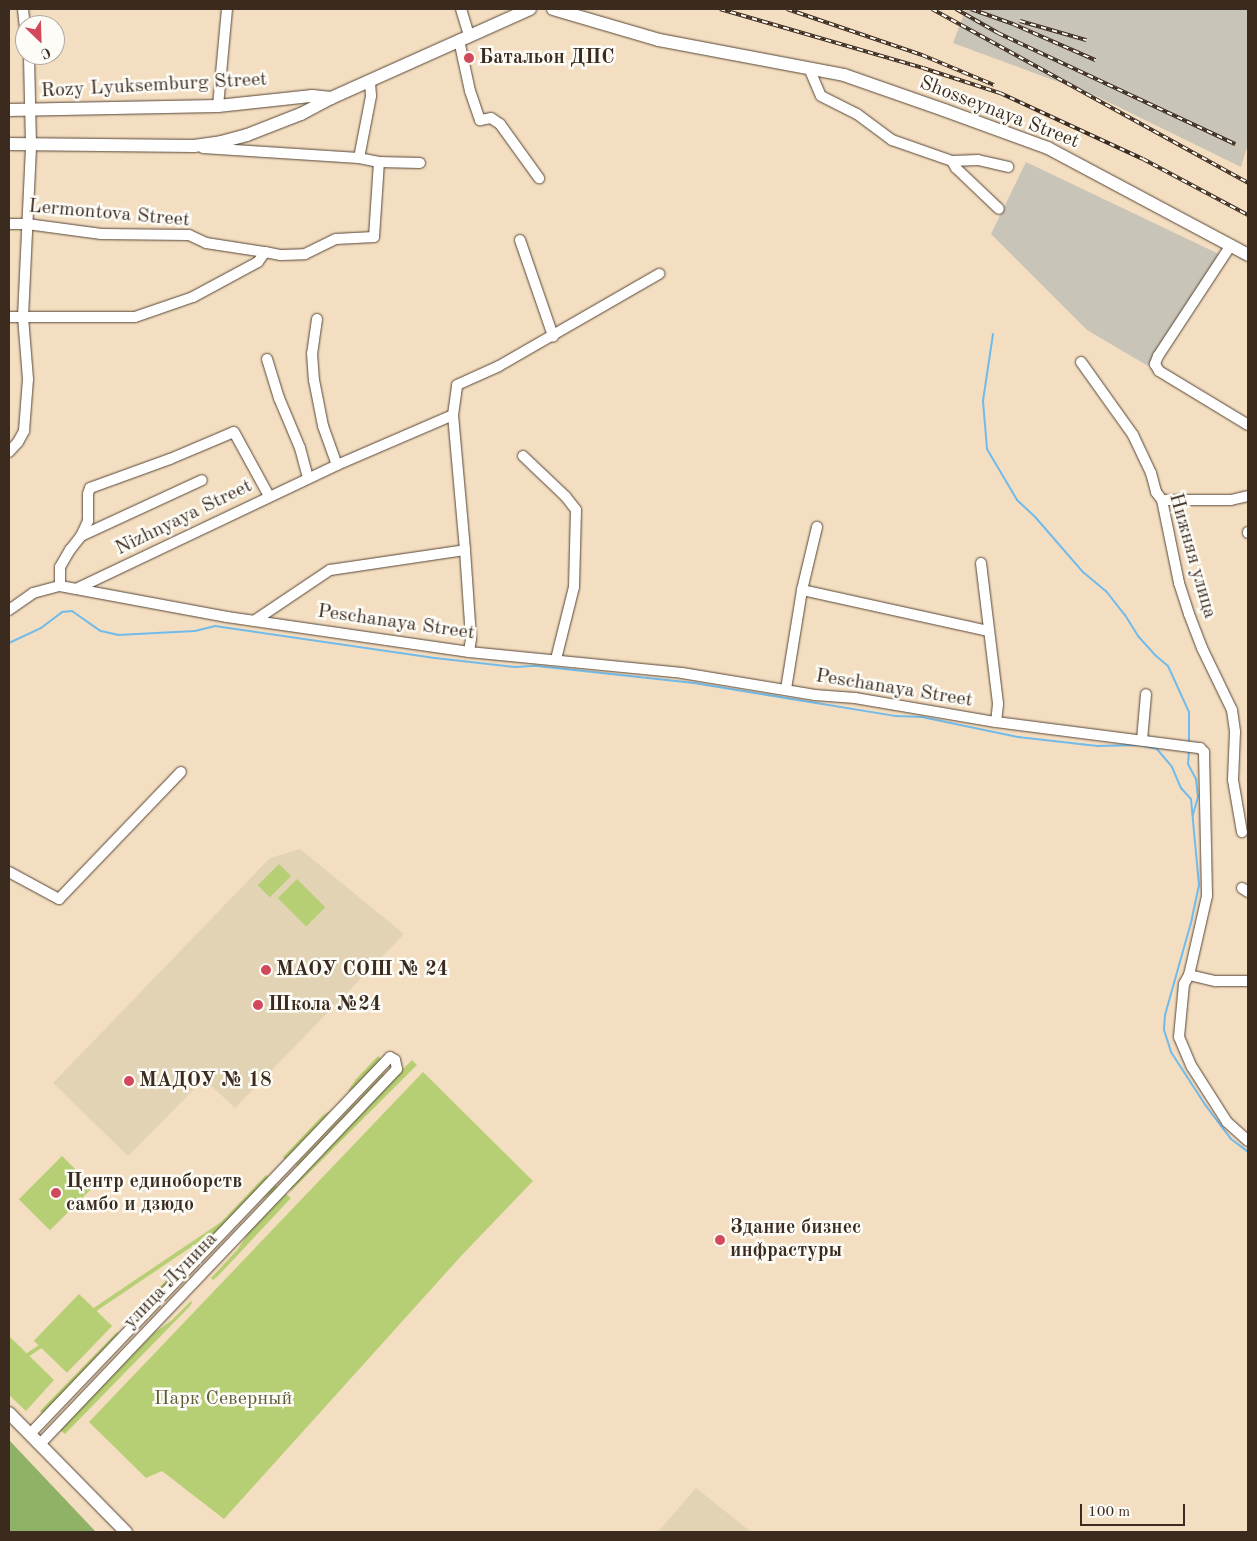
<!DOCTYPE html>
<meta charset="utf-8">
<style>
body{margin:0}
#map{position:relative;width:1257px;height:1541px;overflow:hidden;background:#f4dec1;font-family:"Old Standard TT",serif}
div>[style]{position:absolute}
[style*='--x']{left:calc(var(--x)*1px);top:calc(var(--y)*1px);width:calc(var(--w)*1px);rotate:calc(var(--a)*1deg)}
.built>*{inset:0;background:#e1d3b4}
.industrial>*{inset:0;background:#c9c4b8}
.green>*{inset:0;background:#b6cf74;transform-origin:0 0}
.forest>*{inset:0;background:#90b266}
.stream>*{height:2px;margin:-1px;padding:0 1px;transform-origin:1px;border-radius:1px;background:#71bbea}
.roads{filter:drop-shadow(0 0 1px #574536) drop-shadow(0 0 1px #574536)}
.minor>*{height:10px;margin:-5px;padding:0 5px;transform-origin:5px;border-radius:5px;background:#fff}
.major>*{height:12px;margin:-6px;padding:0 6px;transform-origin:6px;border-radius:6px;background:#fff}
.rail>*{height:4px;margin-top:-2px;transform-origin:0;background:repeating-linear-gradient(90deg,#fdfcf7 0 5.5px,#3b2a1e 0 11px);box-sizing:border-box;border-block:1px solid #3b2a1e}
.dots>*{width:14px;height:14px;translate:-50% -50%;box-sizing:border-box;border:2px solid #fdfcf7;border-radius:50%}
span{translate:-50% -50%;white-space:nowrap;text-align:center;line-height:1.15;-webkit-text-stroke:5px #fdfcf7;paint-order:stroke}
.poi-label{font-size:20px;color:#3b2a1e;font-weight:700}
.left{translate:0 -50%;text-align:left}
.street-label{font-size:20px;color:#3b2a1e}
.park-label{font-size:20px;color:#605c38}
.frame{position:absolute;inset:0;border:10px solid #3b2a1e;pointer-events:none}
.north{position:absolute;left:15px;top:15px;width:50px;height:50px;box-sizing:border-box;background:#fdfcf7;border:1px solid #afa8a0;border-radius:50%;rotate:156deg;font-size:14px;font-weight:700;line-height:20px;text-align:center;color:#3b2a1e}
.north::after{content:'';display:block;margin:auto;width:18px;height:22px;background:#d1495b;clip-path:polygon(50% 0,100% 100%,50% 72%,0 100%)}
.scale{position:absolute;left:1080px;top:1504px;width:105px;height:22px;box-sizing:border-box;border:2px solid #3b2a1e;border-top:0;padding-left:6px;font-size:15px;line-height:18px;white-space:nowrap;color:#3b2a1e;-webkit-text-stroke:4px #fdfcf7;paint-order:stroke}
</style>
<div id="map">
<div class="built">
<i style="clip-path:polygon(300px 849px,404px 934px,235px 1108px,204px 1079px,128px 1156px,53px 1083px,270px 858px)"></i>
<i style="clip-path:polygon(696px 1488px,751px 1532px,658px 1532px)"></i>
</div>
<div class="industrial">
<i style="clip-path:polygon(966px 9px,1248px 9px,1248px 144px,1241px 167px,1096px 96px,953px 43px)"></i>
<i style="clip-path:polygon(1026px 162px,1221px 255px,1148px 366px,1087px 330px,991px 234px)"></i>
</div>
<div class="green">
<i style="left:279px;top:864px;width:17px;height:30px;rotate:45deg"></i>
<i style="left:297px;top:879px;width:40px;height:27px;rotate:45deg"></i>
<i style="clip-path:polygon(378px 1056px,382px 1060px,362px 1082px,347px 1092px,356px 1079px)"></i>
<i style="left:412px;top:1060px;width:7px;height:178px;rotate:45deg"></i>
<i style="clip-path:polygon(423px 1072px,533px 1181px,462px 1255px,224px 1519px,162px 1471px,146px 1478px,89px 1422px)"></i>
<i style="clip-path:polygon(383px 1074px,386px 1076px,299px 1168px,296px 1165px)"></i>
<i style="clip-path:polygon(330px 1111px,321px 1125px,288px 1159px,284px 1159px,283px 1157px,323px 1115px)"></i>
<i style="left:62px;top:1156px;width:44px;height:61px;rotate:45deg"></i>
<i style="clip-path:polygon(266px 1175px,270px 1179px,207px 1242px,204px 1240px)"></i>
<i style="left:276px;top:1185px;width:4px;height:324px;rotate:56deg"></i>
<i style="clip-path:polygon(286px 1194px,291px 1198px,218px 1276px,213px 1280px,211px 1278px,238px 1249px,249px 1232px)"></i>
<i style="clip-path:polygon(197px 1247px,198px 1253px,128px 1325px,127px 1323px)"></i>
<i style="left:79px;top:1294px;width:46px;height:65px;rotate:44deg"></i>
<i style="clip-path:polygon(191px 1301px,192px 1303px,189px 1307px,65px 1434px,60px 1430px,154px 1333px,172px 1320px)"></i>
<i style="clip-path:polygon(117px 1332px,119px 1334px,44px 1415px,40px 1411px)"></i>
<i style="clip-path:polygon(9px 1336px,54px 1380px,26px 1411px,9px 1395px)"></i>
</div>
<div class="forest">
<i style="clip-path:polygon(9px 1440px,96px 1532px,9px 1532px)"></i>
</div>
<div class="stream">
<i style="--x:993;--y:334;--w:68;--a:98.5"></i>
<i style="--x:983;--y:401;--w:48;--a:85.2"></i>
<i style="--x:987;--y:449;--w:59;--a:59.5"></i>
<i style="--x:1017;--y:500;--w:26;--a:43"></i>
<i style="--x:1036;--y:518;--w:72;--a:49"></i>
<i style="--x:1083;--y:572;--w:30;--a:40"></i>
<i style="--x:1106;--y:591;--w:31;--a:52"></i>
<i style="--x:1125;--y:615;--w:25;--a:58"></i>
<i style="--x:1138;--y:636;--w:25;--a:48"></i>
<i style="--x:1155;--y:655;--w:17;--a:40"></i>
<i style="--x:1168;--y:666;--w:51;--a:65.5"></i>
<i style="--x:1189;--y:712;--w:31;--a:90"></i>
<i style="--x:9;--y:643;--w:35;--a:-25"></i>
<i style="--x:41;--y:628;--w:26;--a:-37"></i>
<i style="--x:62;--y:612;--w:10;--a:-6"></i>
<i style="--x:72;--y:611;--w:35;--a:35"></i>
<i style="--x:101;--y:631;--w:17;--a:13"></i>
<i style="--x:118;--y:635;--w:77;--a:-3"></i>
<i style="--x:195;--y:631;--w:21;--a:-14"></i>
<i style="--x:215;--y:626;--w:222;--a:8.3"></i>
<i style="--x:435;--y:658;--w:81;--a:6.4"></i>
<i style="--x:515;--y:667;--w:22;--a:-3"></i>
<i style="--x:537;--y:666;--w:158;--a:6.2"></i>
<i style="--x:694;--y:683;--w:205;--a:9.3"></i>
<i style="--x:896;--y:716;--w:26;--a:2"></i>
<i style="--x:922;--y:717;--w:98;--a:11.8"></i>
<i style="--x:1018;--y:737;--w:80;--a:6.5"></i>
<i style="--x:1097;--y:746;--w:43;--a:-1.3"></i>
<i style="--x:1140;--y:745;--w:17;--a:13"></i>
<i style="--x:1157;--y:749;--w:23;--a:50"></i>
<i style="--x:1172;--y:767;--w:23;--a:67"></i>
<i style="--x:1181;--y:788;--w:15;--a:48"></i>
<i style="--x:1191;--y:799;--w:86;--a:84.7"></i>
<i style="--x:1199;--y:885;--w:35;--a:102"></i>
<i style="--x:1192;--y:919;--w:100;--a:105.7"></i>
<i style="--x:1165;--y:1015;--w:15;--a:94"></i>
<i style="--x:1164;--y:1030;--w:23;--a:72"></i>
<i style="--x:1171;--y:1052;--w:64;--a:57.1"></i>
<i style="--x:1206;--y:1106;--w:41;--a:52.9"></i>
<i style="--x:1231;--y:1139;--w:21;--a:37"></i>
<i style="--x:1189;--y:750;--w:14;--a:94"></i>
<i style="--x:1188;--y:764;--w:17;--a:62"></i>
<i style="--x:1196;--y:779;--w:18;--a:84"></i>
<i style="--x:1198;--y:797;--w:19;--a:106"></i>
</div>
<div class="roads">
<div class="minor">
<i style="--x:23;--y:9;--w:18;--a:84"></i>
<i style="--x:461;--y:9;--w:27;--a:73"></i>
<i style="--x:459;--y:40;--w:52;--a:77.8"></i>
<i style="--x:470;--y:91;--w:31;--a:71"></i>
<i style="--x:480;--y:120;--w:11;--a:-10"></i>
<i style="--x:491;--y:118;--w:11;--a:34"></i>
<i style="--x:500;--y:124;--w:67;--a:54.2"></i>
<i style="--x:809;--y:68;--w:30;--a:67"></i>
<i style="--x:821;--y:96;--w:40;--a:26.6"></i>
<i style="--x:857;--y:114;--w:44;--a:36.6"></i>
<i style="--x:892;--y:140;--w:64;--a:19.3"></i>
<i style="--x:952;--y:161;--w:26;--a:-2"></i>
<i style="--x:978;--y:160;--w:31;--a:13"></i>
<i style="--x:218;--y:106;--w:97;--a:-84.7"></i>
<i style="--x:203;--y:148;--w:156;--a:3.7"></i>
<i style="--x:952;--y:161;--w:8;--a:60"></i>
<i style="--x:956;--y:168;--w:59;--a:43.6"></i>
<i style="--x:379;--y:162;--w:41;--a:1.4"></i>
<i style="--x:9;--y:224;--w:18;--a:0"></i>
<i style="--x:27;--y:224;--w:75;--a:7.7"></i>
<i style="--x:101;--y:234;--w:88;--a:0.7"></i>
<i style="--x:189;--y:235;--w:19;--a:25"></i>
<i style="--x:206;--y:243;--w:60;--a:8.7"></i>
<i style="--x:520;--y:240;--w:102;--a:71"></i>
<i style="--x:1231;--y:245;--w:133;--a:123.3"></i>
<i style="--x:1158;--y:356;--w:9;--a:111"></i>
<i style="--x:1155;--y:364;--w:8;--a:60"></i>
<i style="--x:1159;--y:371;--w:104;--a:31.2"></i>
<i style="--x:9;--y:317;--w:126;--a:0"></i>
<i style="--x:135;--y:317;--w:61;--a:-19"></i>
<i style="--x:193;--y:297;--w:74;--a:-28.3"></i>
<i style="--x:258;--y:262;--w:12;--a:-55"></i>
<i style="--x:265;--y:252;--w:16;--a:11"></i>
<i style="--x:281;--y:255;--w:24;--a:-2"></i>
<i style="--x:305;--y:254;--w:34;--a:-26"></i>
<i style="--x:336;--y:239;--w:38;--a:-3"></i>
<i style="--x:374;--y:237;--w:75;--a:-86.2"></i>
<i style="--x:379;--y:162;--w:20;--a:-169"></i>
<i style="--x:359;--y:158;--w:63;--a:-79"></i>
<i style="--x:371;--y:96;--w:15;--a:-94"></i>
<i style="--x:317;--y:319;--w:34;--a:98"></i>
<i style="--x:312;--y:353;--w:27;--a:86"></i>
<i style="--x:314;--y:380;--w:47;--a:78.9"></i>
<i style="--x:323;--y:426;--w:41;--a:70.3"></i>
<i style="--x:267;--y:359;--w:41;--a:72.9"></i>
<i style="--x:279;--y:398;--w:54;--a:67.2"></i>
<i style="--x:300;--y:448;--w:31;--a:75"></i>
<i style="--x:1081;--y:362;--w:90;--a:54.5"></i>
<i style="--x:1133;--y:435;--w:42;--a:64.7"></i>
<i style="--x:1151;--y:473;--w:20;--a:75"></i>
<i style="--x:1156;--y:492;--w:10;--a:53"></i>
<i style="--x:1162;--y:500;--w:85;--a:78.4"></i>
<i style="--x:1179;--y:583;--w:33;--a:72"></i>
<i style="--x:1189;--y:614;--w:36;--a:69"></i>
<i style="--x:1202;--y:648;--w:69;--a:64.2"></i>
<i style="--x:1232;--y:710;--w:22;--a:82"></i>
<i style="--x:1235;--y:732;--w:48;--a:92.4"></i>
<i style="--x:1233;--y:780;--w:53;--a:80.2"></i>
<i style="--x:453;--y:415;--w:136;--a:84.9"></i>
<i style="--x:465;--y:550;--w:89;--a:86.1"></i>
<i style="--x:471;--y:639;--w:13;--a:99"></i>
<i style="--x:9;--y:452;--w:13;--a:-48"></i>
<i style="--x:18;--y:442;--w:13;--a:-61"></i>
<i style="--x:24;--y:431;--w:52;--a:-85.6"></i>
<i style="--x:28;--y:379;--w:62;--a:-94.6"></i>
<i style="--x:23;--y:317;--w:172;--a:-87.3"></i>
<i style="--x:31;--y:145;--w:90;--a:-91.3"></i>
<i style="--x:523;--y:456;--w:59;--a:43.6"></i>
<i style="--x:566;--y:497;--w:16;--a:52"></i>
<i style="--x:576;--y:510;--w:77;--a:91.5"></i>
<i style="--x:574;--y:587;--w:74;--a:104"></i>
<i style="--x:1162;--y:500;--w:69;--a:0"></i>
<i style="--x:1231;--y:500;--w:17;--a:-13"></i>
<i style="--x:1248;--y:532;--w:1;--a:90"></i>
<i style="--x:81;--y:536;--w:17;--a:-65"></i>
<i style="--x:88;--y:521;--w:27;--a:-90"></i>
<i style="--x:88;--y:494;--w:6;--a:-72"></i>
<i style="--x:90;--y:488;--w:85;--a:-19.9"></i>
<i style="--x:170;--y:459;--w:69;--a:-22.9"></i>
<i style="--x:234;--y:432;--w:73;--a:61.3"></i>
<i style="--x:981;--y:563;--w:142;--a:83.1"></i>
<i style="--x:998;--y:704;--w:18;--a:96"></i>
<i style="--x:60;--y:586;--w:19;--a:-90"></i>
<i style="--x:60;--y:567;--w:20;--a:-60"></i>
<i style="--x:70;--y:550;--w:18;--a:-52"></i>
<i style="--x:81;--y:536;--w:133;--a:-24.8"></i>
<i style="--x:76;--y:589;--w:289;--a:-25.4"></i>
<i style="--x:337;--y:465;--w:126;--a:-23.3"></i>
<i style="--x:453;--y:415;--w:30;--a:-82"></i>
<i style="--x:457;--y:385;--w:46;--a:-24.3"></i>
<i style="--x:499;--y:366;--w:185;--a:-29.9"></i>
<i style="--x:802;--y:590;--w:191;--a:12.4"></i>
<i style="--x:9;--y:610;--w:29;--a:-35"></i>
<i style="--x:33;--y:593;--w:28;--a:-15"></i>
<i style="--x:60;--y:586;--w:170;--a:10.5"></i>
<i style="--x:227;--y:617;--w:245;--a:8.2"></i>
<i style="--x:469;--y:652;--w:214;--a:5.6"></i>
<i style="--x:682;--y:673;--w:135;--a:9.4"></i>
<i style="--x:815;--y:695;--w:40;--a:4.3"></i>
<i style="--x:855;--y:698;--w:143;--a:9.7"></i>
<i style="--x:996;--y:722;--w:206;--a:7.3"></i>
<i style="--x:1200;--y:748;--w:6;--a:45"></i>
<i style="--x:1204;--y:752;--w:144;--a:88.8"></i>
<i style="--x:1207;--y:896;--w:81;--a:102.8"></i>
<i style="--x:1189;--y:975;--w:10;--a:119"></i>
<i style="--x:1184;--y:984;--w:53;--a:95.4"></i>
<i style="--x:1179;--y:1037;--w:33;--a:67"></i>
<i style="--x:1192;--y:1067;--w:65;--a:57.5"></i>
<i style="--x:1227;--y:1122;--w:28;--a:42"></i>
<i style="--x:254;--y:621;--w:92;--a:-33.9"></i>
<i style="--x:330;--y:570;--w:136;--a:-8.4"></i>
<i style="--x:786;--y:689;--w:100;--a:-80.8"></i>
<i style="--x:802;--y:590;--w:65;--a:-76.6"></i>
<i style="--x:1142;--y:740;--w:46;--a:-85"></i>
<i style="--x:9;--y:872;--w:57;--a:28.4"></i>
<i style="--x:59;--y:899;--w:176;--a:-46.2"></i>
<i style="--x:1242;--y:888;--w:7;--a:34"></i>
<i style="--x:1189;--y:975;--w:28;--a:13"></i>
<i style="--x:1216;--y:981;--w:32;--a:0"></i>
<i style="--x:30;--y:1434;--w:521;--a:-46.32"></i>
<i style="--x:390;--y:1057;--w:6;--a:31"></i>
<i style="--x:395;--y:1060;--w:9;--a:77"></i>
<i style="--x:397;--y:1069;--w:518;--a:133.59"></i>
</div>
<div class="major">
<i style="--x:553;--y:9;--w:110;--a:16.3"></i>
<i style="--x:659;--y:40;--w:188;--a:10.7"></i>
<i style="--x:844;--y:75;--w:106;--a:19.3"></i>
<i style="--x:944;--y:110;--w:111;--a:20.1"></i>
<i style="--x:1048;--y:148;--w:227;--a:28.1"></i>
<i style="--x:9;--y:110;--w:209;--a:-1.1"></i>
<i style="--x:218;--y:106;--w:95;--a:-6.1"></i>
<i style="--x:312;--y:96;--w:19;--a:6"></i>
<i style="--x:9;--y:144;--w:185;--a:0.6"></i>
<i style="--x:194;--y:146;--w:27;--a:-8"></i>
<i style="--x:221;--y:142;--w:27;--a:-15"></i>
<i style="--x:247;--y:135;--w:58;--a:-21.3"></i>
<i style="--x:301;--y:114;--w:34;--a:-28"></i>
<i style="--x:331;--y:98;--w:218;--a:-24.1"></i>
<i style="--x:9;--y:1413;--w:167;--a:45.5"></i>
</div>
</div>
<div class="rail">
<i style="--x:720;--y:9;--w:211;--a:16.2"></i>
<i style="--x:923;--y:68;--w:81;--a:18"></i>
<i style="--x:1000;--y:93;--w:157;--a:24.8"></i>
<i style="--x:1143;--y:159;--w:119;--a:28.1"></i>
<i style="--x:787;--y:9;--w:143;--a:18.8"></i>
<i style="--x:922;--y:55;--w:78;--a:22.6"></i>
<i style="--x:932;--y:9;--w:361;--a:28.8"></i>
<i style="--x:956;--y:9;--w:48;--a:29.7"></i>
<i style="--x:998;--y:33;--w:262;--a:25.1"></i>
<i style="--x:971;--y:9;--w:45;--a:19.7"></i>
<i style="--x:1013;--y:24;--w:90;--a:23.7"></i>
<i style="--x:1020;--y:21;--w:69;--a:16.1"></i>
</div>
<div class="dots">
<i style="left:469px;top:58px;background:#d1495b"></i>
<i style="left:266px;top:970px;background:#d1495b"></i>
<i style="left:258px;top:1005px;background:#d1495b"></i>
<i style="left:129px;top:1081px;background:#d1495b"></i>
<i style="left:56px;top:1193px;background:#d1495b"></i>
<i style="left:720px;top:1240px;background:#d1495b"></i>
</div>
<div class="poi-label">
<span class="left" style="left:479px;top:58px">Батальон ДПС</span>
<span class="left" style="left:276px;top:970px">МАОУ СОШ № 24</span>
<span class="left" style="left:268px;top:1005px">Школа №24</span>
<span class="left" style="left:139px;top:1081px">МАДОУ № 18</span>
<span class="left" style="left:66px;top:1194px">Центр единоборств<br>самбо и дзюдо</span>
<span class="left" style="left:730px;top:1240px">Здание бизнес<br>инфрастуры</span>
</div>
<div class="street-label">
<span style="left:154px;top:86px;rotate:-3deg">Rozy Lyuksemburg Street</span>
<span style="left:999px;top:113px;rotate:21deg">Shosseynaya Street</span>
<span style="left:109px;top:214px;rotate:5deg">Lermontova Street</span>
<span style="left:184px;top:518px;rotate:-26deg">Nizhnyaya Street</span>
<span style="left:1192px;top:556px;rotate:74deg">Нижняя улица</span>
<span style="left:396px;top:623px;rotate:8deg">Peschanaya Street</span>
<span style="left:894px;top:689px;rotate:9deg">Peschanaya Street</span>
<span style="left:171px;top:1281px;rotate:-46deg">улица Лунина</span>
</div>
<div class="park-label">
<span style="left:223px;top:1399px">Парк Северный</span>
</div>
<div class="frame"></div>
<div class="north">С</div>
<div class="scale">100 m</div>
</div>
